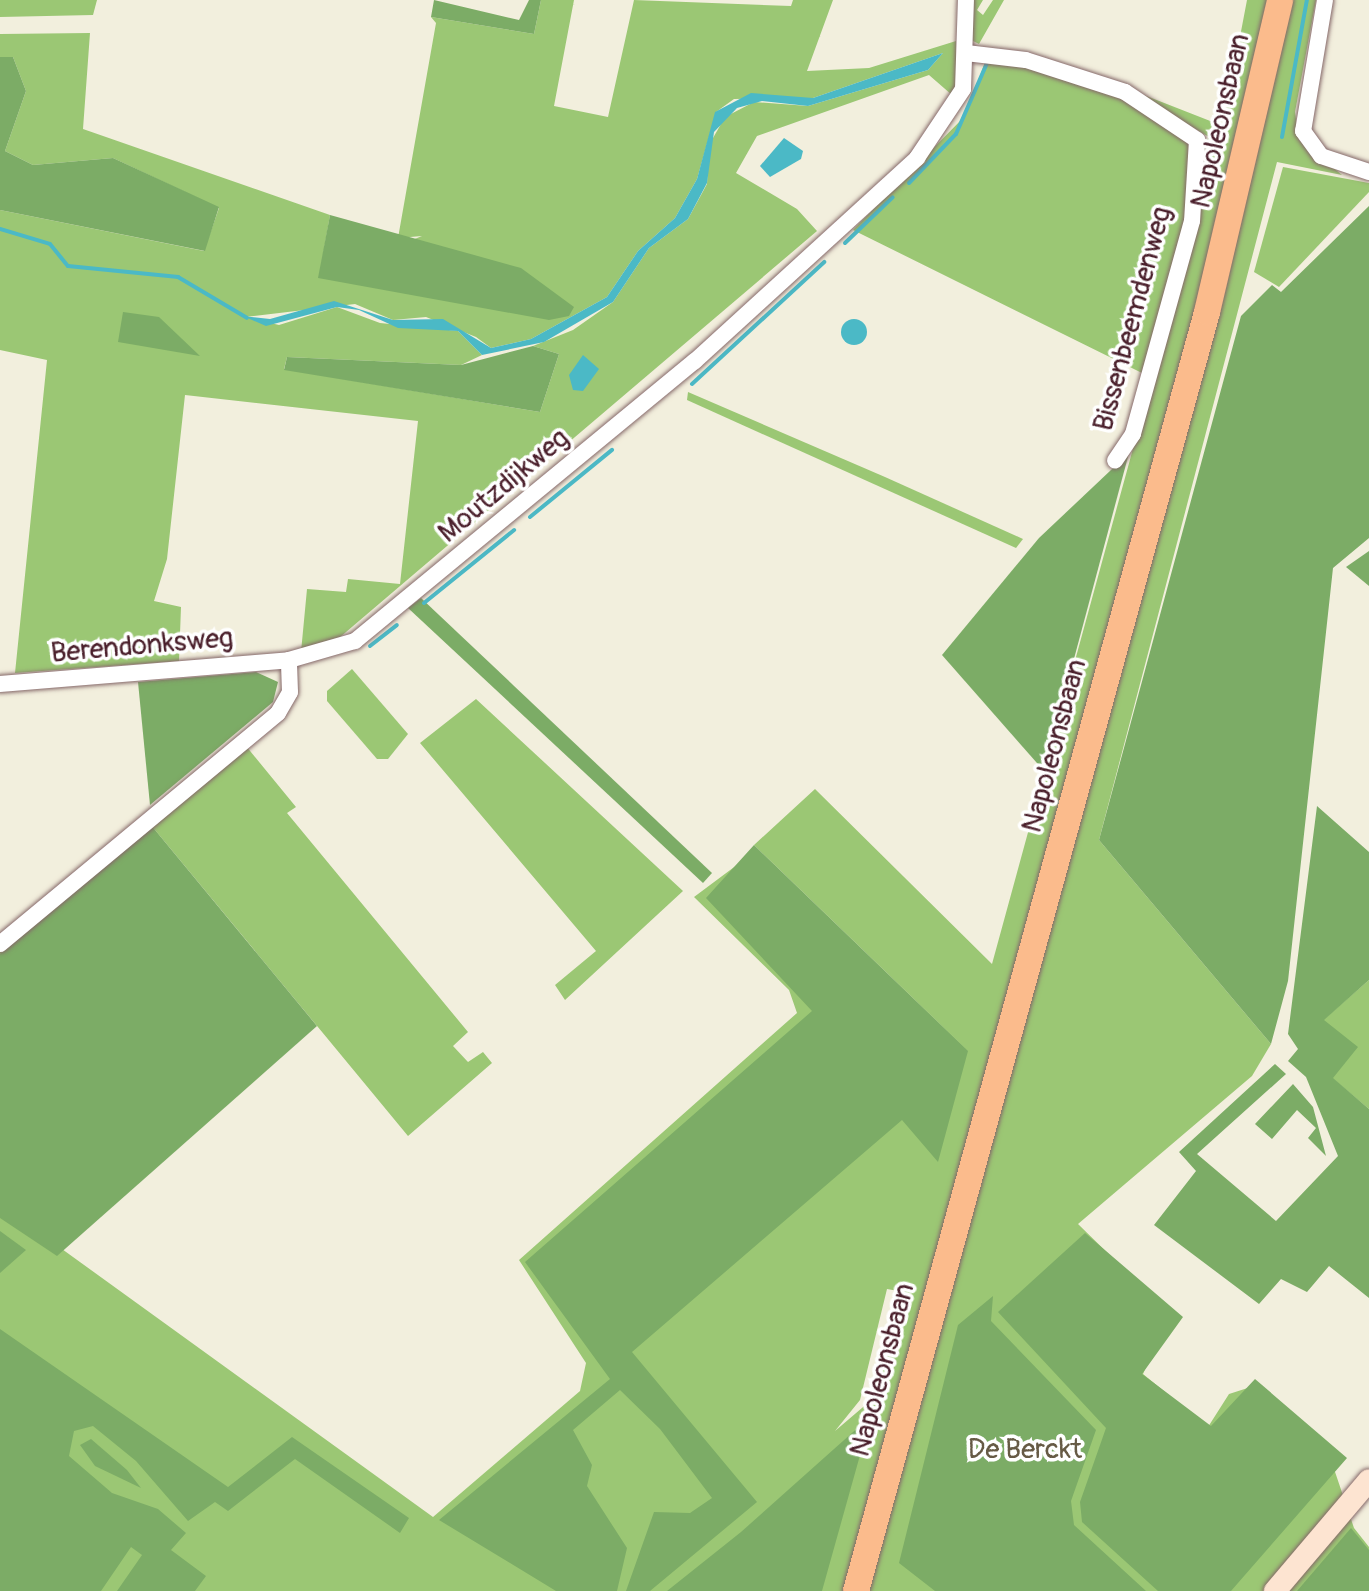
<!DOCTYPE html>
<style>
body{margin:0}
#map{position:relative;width:1369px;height:1591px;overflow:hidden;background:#f2efdd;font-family:Pangolin,sans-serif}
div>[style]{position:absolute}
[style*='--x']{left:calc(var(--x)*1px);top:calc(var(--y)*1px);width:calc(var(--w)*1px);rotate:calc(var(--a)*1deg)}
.green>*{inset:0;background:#9bc774}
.forest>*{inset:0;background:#7cac66}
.water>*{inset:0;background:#4bb9c6}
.round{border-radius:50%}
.stream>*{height:4px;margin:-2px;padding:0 2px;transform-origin:2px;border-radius:2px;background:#4bb9c6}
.roads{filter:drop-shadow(0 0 2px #856869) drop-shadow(0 0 2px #856869)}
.street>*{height:16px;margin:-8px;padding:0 8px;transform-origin:8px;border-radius:8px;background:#fff}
.secondary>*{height:22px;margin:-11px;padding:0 11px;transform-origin:11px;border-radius:11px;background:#fde4d1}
.primary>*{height:26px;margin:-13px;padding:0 13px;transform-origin:13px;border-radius:13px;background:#fbbb8c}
span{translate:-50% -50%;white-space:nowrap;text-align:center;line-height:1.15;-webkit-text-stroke:7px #fff;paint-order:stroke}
.street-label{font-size:28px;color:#4a1f2b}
.park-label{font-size:28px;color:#665a45}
</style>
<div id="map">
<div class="green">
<i style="clip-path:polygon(0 0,97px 0,93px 15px,0 17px)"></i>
<i style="clip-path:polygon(evenodd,541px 0,574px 0,554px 106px,608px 117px,634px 0,791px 6px,793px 0,833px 0,807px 71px,869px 68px,956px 41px,956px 82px,952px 95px,929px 75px,757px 136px,736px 173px,797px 209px,817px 231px,339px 638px,301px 652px,307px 589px,346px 592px,348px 579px,400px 584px,418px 421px,185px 395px,167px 559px,154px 601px,181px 607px,179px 661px,15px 673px,47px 360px,0 350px,0 210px,204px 251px,219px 208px,113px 158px,33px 165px,5px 151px,26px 91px,13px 57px,0 57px,0 34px,90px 33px,83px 129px,330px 215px,319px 278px,422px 236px,398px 238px,436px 23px,431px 17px,534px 34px,541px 0,943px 53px,928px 70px,808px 106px,754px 102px,725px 117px,709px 145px,707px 184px,688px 219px,649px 248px,613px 302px,573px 330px,533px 346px,559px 354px,540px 412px,284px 369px,287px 357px,461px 365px,482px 355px,458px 331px,380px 323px,337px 307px,279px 325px,245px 317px,355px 304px,393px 320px,426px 317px,476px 337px,491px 348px,531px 339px,607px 297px,638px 251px,675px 218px,697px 179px,716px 112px,734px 99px,813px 98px,943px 53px)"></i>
<i style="clip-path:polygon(972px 0,983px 0,977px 10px,983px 15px,993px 0,1004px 0,979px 44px,971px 40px)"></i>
<i style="clip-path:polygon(evenodd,1247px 0,1316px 0,1295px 112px,1299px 140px,1342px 175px,1277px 162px,1099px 840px,1271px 1044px,1252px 1076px,1078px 1224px,1170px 1314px,1143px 1374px,1208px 1427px,1229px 1394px,1257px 1385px,1331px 1460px,1354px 1528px,1369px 1547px,1369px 1591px,0 1591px,0 948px,136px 837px,55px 1244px,433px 1517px,580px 1391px,586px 1363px,519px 1260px,797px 1013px,789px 990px,694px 897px,757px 850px,968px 1051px,754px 845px,815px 789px,992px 964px,1195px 222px,1199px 149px,1209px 137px,1126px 88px,1223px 126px,1247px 0,887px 1289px,904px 1292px,876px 1396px,835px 1431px,860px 1400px,887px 1289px)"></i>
<i style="clip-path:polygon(985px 62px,1011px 62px,1123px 95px,1192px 140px,1188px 221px,1146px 375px,853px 230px,965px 116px)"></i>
<i style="clip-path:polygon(1283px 167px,1369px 183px,1369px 192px,1279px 287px,1254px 272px)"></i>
<i style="clip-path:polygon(688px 392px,885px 477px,1023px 539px,1016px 548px,687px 400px)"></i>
<i style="clip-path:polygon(352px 669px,408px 734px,388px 759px,377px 759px,327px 701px,327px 691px)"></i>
<i style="clip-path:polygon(476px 699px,683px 891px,565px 1000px,555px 985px,596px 951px,420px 743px)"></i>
<i style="clip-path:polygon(246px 746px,296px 807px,287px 813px,468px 1032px,453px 1046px,468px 1062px,483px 1052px,492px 1063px,408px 1136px,151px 825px)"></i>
<i style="clip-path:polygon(1369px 980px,1369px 1109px,1332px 1078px,1323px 1020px)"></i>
</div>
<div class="forest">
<i style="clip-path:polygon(434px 0,519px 20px,529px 0,541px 0,534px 34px,431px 17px)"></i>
<i style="clip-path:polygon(0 57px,13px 57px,26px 91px,5px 151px,33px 165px,113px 158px,219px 207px,205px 251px,0 210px)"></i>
<i style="clip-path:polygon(1369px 206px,1369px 538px,1333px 568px,1288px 981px,1271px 1044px,1099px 840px,1241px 316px,1272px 285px,1281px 292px)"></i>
<i style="clip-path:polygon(330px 215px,521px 268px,574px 307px,569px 316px,549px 320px,318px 278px)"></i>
<i style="clip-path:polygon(123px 312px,159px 317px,200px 356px,118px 342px)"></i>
<i style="clip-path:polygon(533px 346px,559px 354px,540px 412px,284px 370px,287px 357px,461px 365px)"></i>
<i style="clip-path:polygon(1129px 453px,1044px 771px,942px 655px,1039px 538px)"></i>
<i style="clip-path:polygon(1369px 551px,1369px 586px,1346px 567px)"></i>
<i style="clip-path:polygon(421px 598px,712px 873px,703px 883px,408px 608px)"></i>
<i style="clip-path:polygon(256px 672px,278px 682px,273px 702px,150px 805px,138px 682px)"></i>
<i style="clip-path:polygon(1317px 806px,1369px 852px,1369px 980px,1324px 1020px,1358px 1047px,1333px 1078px,1369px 1109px,1369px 1298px,1329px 1266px,1307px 1292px,1281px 1279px,1259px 1304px,1154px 1225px,1196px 1171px,1179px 1152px,1275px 1064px,1286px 1074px,1197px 1154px,1276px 1221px,1338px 1156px,1306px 1077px,1288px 1061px,1298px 1049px,1288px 1034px)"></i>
<i style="clip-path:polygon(151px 825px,317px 1026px,57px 1256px,0 1218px,0 954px)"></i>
<i style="clip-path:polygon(754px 845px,968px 1051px,938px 1162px,902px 1120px,632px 1352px,757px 1502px,650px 1591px,626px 1591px,654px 1512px,690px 1513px,712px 1498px,660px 1429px,620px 1390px,573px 1430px,592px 1465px,587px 1486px,627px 1548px,617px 1591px,556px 1591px,439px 1520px,610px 1379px,525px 1262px,812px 1011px,706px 898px)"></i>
<i style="clip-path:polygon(1293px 1084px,1313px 1107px,1326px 1156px,1308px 1138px,1316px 1128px,1297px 1110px,1272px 1139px,1255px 1124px)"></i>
<i style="clip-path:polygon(0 1231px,26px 1250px,0 1273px)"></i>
<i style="clip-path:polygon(1085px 1233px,1183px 1317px,1142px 1374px,1211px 1426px,1255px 1379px,1347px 1458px,1231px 1591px,1158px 1591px,1082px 1522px,1080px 1502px,1106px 1428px,998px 1312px)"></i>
<i style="clip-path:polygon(993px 1296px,991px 1321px,1096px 1430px,1071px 1501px,1074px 1525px,1146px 1591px,935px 1591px,899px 1563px,958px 1325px)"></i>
<i style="clip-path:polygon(0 1329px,228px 1487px,292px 1437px,409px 1518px,400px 1533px,295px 1459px,228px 1511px,215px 1502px,188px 1521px,136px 1461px,93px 1426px,74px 1431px,69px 1456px,112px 1493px,158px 1509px,186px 1533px,171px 1550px,206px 1576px,195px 1591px,117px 1591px,142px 1555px,131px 1547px,101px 1591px,0 1591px)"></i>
<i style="clip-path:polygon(871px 1416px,822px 1591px,667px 1591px,741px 1532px)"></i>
<i style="clip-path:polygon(91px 1439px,127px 1470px,141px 1488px,95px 1466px,80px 1445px)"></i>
<i style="clip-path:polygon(1351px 1528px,1369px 1550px,1369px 1591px,1297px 1591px)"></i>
</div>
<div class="water">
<i style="clip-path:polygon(943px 53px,928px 70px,808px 106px,762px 101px,737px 108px,714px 132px,707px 183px,688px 219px,649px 248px,613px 302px,544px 342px,482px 355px,458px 331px,398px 328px,359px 310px,337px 307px,266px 326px,243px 316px,270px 319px,334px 301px,393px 320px,443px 319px,491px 348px,531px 339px,607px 297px,638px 251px,675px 218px,697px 179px,715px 112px,751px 93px,813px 98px)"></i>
<i style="clip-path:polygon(784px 138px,803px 151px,801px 159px,770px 177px,760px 166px)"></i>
<i class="round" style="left:841px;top:319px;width:26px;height:26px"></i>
<i style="clip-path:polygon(583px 355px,599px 369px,583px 391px,573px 390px,569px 375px)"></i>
</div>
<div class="stream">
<i style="--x:1282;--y:137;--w:139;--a:-79.7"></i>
<i style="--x:909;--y:183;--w:68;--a:-46.2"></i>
<i style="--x:956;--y:134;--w:77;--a:-66.4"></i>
<i style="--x:0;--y:229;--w:52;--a:16.7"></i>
<i style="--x:50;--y:244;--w:28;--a:51"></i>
<i style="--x:68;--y:266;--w:111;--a:5.7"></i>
<i style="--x:178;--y:277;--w:80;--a:30.7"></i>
<i style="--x:845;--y:243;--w:66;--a:-43.8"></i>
<i style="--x:692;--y:384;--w:180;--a:-42.7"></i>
<i style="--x:530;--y:517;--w:106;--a:-39.3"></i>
<i style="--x:424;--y:603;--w:116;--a:-39"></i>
<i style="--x:370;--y:646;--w:34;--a:-38"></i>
</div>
<div class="roads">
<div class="street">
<i style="--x:1325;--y:0;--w:133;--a:99.5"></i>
<i style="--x:1303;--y:131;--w:31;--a:54"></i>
<i style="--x:1321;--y:156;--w:51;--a:18.4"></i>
<i style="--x:966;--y:53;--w:60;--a:6.7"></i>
<i style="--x:1026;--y:60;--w:104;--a:17.9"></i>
<i style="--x:1125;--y:92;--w:87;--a:33.7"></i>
<i style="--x:1197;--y:140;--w:81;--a:93.5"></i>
<i style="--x:1192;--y:221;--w:221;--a:105.5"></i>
<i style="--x:1133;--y:434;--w:32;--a:124"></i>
<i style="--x:0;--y:684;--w:290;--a:-4.7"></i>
<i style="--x:289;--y:660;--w:69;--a:-16.1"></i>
<i style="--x:355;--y:641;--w:440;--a:-39.5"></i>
<i style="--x:695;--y:361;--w:301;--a:-42.4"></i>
<i style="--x:917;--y:158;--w:83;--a:-56.3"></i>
<i style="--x:963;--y:89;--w:89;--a:-88.1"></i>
<i style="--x:0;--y:944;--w:361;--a:-39.7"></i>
<i style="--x:278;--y:713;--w:24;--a:-60"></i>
<i style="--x:290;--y:692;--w:32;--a:-92"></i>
</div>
<div class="secondary">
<i style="--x:1275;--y:1591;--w:145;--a:-49.7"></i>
</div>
<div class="primary">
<i style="--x:856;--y:1591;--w:1326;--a:-74.65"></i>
<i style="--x:1207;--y:312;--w:320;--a:-76.8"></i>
</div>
</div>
<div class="street-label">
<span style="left:1221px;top:121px;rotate:-77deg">Napoleonsbaan</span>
<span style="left:1133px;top:319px;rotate:-75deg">Bissenbeemdenweg</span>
<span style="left:504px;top:486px;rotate:-40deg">Moutzdijkweg</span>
<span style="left:142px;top:646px;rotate:-5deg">Berendonksweg</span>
<span style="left:1055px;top:746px;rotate:-75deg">Napoleonsbaan</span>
<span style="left:883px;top:1370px;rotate:-75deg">Napoleonsbaan</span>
</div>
<div class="park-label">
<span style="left:1025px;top:1450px">De Berckt</span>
</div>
</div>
